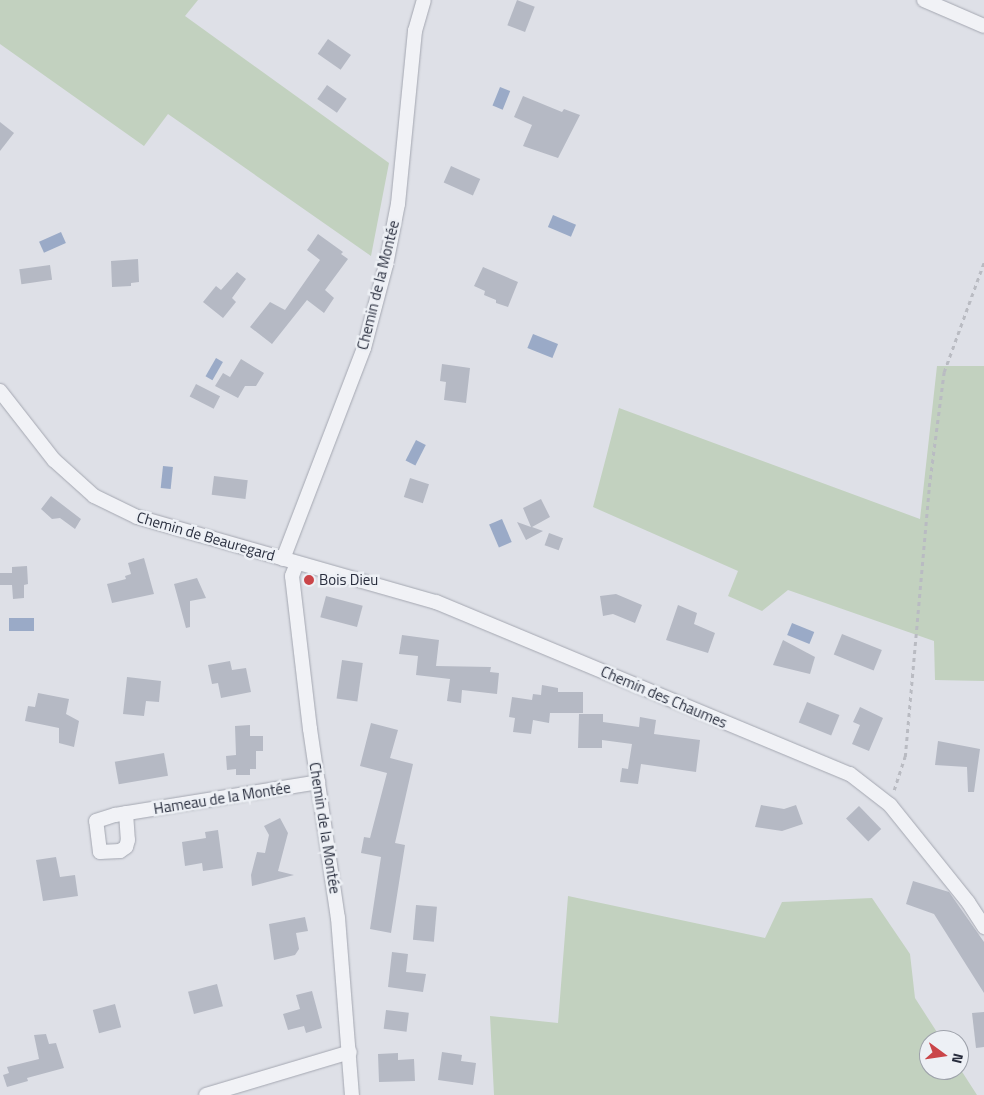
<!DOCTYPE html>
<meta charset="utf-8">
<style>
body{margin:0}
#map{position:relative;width:984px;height:1095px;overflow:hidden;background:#dee0e7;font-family:"Titillium Web",sans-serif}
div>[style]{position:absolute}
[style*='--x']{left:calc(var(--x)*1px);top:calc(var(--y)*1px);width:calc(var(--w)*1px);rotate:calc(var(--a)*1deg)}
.green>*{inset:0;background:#c2d1bf}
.water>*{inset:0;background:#9aaac7;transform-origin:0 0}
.building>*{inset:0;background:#b5b9c4;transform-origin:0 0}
.path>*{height:2.5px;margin-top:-1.25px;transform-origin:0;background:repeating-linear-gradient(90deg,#b9bbc2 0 4px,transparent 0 8px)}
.roads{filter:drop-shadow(0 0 1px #a4a7b1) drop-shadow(0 0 1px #a4a7b1)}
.street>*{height:14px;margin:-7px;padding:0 7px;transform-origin:7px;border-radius:7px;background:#f1f2f6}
.dots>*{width:14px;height:14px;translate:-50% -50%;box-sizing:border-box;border:2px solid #edf0f5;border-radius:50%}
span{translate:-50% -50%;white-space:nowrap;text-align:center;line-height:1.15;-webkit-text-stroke:5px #edf0f5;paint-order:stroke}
.street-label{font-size:15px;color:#282d3d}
.poi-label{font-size:15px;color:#282d3d}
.left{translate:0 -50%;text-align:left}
.north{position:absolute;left:919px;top:1030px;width:50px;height:50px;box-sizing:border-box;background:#edf0f5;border:1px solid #9ea2ab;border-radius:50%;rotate:104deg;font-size:14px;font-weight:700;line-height:20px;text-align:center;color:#282d3d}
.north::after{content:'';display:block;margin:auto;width:18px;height:22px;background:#ca4549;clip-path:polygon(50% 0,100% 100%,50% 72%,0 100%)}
</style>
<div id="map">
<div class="green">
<i style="clip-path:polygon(0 0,198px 0,185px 16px,389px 163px,371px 256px,168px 114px,144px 146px,0 44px)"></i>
<i style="clip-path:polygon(937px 366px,984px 366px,984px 681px,935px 680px,934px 641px,788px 590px,762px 611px,728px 596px,738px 571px,593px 507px,619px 408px,920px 519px)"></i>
<i style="clip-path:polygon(568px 896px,765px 938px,782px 902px,872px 898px,910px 954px,915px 998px,942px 1040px,929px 1040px,929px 1070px,959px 1070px,959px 1067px,977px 1095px,494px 1095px,490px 1016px,558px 1023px)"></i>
</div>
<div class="water">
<i style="left:500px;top:87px;width:11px;height:20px;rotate:22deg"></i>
<i style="left:553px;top:215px;width:25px;height:13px;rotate:23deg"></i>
<i style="left:61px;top:232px;width:12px;height:24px;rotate:66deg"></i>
<i style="left:533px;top:334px;width:27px;height:15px;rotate:22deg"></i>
<i style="left:216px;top:358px;width:8px;height:21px;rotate:30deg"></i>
<i style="left:416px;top:440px;width:11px;height:23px;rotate:27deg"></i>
<i style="left:163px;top:466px;width:10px;height:22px;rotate:6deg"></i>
<i style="left:502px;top:519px;width:25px;height:14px;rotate:67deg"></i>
<i style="left:34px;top:618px;width:13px;height:25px;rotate:90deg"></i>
<i style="left:792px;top:623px;width:24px;height:13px;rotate:22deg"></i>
</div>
<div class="building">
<i style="left:517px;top:0;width:19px;height:27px;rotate:21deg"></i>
<i style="left:328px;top:39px;width:28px;height:18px;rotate:35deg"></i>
<i style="left:327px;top:85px;width:24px;height:17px;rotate:35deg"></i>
<i style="clip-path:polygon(523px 96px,562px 112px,564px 109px,580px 115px,558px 158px,523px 146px,532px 125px,514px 117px)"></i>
<i style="clip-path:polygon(0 122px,14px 133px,0 151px)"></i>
<i style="left:451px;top:166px;width:32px;height:18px;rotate:24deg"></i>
<i style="clip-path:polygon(318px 234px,343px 252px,341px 254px,348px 259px,325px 290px,334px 298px,324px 313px,307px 300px,272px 344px,250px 327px,270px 302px,285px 310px,320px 260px,307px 250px)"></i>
<i style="clip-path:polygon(138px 259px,139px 282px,131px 283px,131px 286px,112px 287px,111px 261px)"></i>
<i style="left:50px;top:265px;width:15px;height:31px;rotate:82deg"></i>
<i style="clip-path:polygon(483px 267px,518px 282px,508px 307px,496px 303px,496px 300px,484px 295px,485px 291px,474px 286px)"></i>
<i style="clip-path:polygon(237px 272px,246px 279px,232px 298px,236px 302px,223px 318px,203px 302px,216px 286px,221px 290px)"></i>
<i style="clip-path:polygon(241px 359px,264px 373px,256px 386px,245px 386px,238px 398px,215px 386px,223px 373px,230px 377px)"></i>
<i style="clip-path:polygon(442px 364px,470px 368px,466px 403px,444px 400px,446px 382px,440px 381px)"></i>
<i style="left:196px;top:384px;width:27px;height:14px;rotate:27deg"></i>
<i style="left:214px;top:476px;width:34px;height:19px;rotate:7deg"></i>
<i style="left:410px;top:478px;width:20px;height:20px;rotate:18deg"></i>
<i style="clip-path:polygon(51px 496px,81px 519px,75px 529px,60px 518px,52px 519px,41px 509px)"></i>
<i style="clip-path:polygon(541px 499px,550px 517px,532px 527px,543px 531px,526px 540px,517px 522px,531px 527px,523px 508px)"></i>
<i style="left:549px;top:533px;width:15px;height:13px;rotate:20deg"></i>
<i style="clip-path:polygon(144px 558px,154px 594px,112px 603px,107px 584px,126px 579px,125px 576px,131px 574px,128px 563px)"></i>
<i style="clip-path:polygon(27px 566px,28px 584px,24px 585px,24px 598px,13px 599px,12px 585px,0 585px,0 573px,12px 573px,12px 567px)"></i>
<i style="clip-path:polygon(197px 578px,206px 598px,190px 601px,190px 627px,186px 628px,174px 584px)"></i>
<i style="clip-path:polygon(616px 594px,642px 605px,635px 623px,613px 614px,603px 616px,600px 596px)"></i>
<i style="left:326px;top:596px;width:38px;height:22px;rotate:15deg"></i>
<i style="clip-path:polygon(678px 605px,697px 613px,694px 624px,715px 633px,708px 653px,666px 640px)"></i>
<i style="left:842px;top:634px;width:43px;height:22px;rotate:22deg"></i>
<i style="clip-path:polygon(402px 635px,439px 640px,436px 666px,491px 667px,490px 672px,499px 673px,497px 694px,462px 690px,461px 703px,447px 701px,450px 679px,416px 675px,418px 656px,399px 654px)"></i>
<i style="clip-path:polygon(783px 640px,815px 657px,810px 674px,773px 665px)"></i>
<i style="left:342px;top:660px;width:21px;height:39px;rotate:8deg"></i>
<i style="clip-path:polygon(230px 661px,232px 670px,246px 668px,251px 692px,221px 698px,218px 683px,212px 684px,208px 665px)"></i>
<i style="clip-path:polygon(127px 677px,161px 681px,159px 702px,146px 701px,144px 716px,123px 714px)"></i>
<i style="clip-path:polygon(542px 685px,558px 688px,558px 692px,583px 692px,583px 713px,550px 713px,549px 723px,533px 720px,531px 734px,513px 732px,515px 718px,509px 717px,512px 697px,532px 700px,533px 694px,541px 695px)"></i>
<i style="clip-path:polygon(38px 693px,69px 699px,66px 714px,79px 721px,74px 747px,59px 743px,59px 728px,25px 721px,28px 706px,35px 707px)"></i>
<i style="left:807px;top:702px;width:35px;height:22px;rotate:22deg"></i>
<i style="clip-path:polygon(860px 707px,883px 718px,869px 751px,852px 744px,860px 725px,853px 722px)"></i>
<i style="clip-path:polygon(579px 714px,603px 714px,603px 722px,639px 727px,640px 717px,656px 720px,654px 734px,700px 740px,696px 772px,641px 764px,638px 784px,620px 782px,622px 768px,628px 769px,632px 744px,602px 740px,602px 748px,578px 748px)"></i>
<i style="clip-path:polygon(371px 723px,398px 730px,390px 758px,413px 764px,395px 843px,405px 845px,391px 933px,370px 929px,381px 857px,361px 853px,364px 837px,370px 838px,387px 773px,360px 766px)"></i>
<i style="clip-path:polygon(250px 725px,250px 736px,263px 736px,263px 751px,256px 751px,256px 769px,250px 769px,250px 775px,236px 775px,236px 769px,227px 770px,226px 756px,236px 755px,235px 726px)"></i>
<i style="clip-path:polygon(938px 741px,980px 749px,974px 792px,968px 792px,967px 767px,935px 765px)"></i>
<i style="left:164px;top:753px;width:23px;height:50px;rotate:80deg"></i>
<i style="clip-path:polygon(761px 805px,784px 809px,796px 805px,803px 824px,782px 831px,755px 827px)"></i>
<i style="left:859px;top:806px;width:32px;height:18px;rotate:46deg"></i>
<i style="clip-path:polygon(280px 818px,288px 833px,278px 871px,294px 875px,252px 886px,251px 875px,257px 852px,265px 853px,269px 835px,264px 826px)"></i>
<i style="clip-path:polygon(218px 830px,223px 868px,203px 871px,202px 863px,185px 866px,182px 842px,206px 838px,205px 832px)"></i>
<i style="clip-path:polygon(56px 857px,60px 877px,75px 875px,78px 896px,43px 901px,36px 860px)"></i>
<i style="clip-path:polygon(913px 881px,949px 892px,984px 942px,984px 993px,934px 914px,906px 904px)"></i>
<i style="left:416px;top:905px;width:21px;height:35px;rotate:5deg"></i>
<i style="clip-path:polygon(305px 917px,308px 931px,296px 933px,299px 949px,295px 955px,274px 960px,269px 924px)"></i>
<i style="clip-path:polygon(392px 952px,408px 954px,406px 972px,426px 974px,423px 992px,388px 987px)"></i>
<i style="left:217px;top:984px;width:23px;height:30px;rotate:75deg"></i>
<i style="clip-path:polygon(312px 991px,322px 1028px,306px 1033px,304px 1026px,288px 1030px,283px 1014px,300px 1009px,296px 995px)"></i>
<i style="left:115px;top:1004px;width:24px;height:23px;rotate:75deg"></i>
<i style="left:386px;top:1010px;width:23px;height:19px;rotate:7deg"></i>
<i style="clip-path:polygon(984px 1012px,984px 1047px,976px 1048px,972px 1013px)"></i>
<i style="clip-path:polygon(46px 1034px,49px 1044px,56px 1043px,64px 1068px,27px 1078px,28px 1081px,7px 1087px,3px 1075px,9px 1073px,7px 1067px,39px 1059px,34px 1035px)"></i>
<i style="clip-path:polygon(442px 1052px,462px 1055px,461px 1061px,476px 1063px,473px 1085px,438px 1080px)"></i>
<i style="clip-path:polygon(398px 1053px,398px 1060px,414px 1059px,415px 1081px,379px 1082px,378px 1054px)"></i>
</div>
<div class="path">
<i style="--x:894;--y:790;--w:35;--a:-72"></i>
<i style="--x:905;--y:757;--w:271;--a:-84.9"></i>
<i style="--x:929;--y:487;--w:116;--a:-82.6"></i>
<i style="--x:944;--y:372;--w:117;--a:-70"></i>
</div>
<div class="roads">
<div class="street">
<i style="--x:924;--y:0;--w:65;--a:23.4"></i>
<i style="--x:0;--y:391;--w:88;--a:52"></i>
<i style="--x:54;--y:460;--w:54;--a:42"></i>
<i style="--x:94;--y:496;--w:48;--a:26"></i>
<i style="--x:137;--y:517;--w:311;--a:15.9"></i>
<i style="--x:436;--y:602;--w:448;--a:22.6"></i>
<i style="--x:850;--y:774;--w:51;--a:37.8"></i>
<i style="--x:890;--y:805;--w:124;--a:51.2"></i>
<i style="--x:968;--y:902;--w:30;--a:57"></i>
<i style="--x:283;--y:559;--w:226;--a:-69"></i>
<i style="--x:364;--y:348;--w:86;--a:-75.2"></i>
<i style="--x:386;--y:265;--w:62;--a:-78.9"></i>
<i style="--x:398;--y:204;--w:174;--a:-84.4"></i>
<i style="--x:415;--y:31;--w:32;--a:-74"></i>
<i style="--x:297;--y:563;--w:14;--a:111"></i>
<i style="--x:292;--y:576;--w:154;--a:83.3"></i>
<i style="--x:310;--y:729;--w:191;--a:81.6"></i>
<i style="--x:338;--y:918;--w:178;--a:85.5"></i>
<i style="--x:126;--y:813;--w:27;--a:86"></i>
<i style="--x:128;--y:840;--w:7;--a:106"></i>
<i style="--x:126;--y:847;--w:7;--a:146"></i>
<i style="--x:120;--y:851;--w:20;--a:177"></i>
<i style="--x:100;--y:852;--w:31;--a:-97"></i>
<i style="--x:96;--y:821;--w:20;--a:-18"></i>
<i style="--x:115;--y:815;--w:206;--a:-9.2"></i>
<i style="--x:206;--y:1095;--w:150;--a:-16.6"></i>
</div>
</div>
<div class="dots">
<i style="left:309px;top:580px;background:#ca4549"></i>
</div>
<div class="street-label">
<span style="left:378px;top:285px;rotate:-76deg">Chemin de la Montée</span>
<span style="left:206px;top:536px;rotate:16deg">Chemin de Beauregard</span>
<span style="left:664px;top:697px;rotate:23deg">Chemin des Chaumes</span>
<span style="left:222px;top:798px;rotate:-9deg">Hameau de la Montée</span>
<span style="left:325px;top:828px;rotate:81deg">Chemin de la Montée</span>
</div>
<div class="poi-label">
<span class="left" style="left:319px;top:580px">Bois Dieu</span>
</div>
<div class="north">N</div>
</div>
